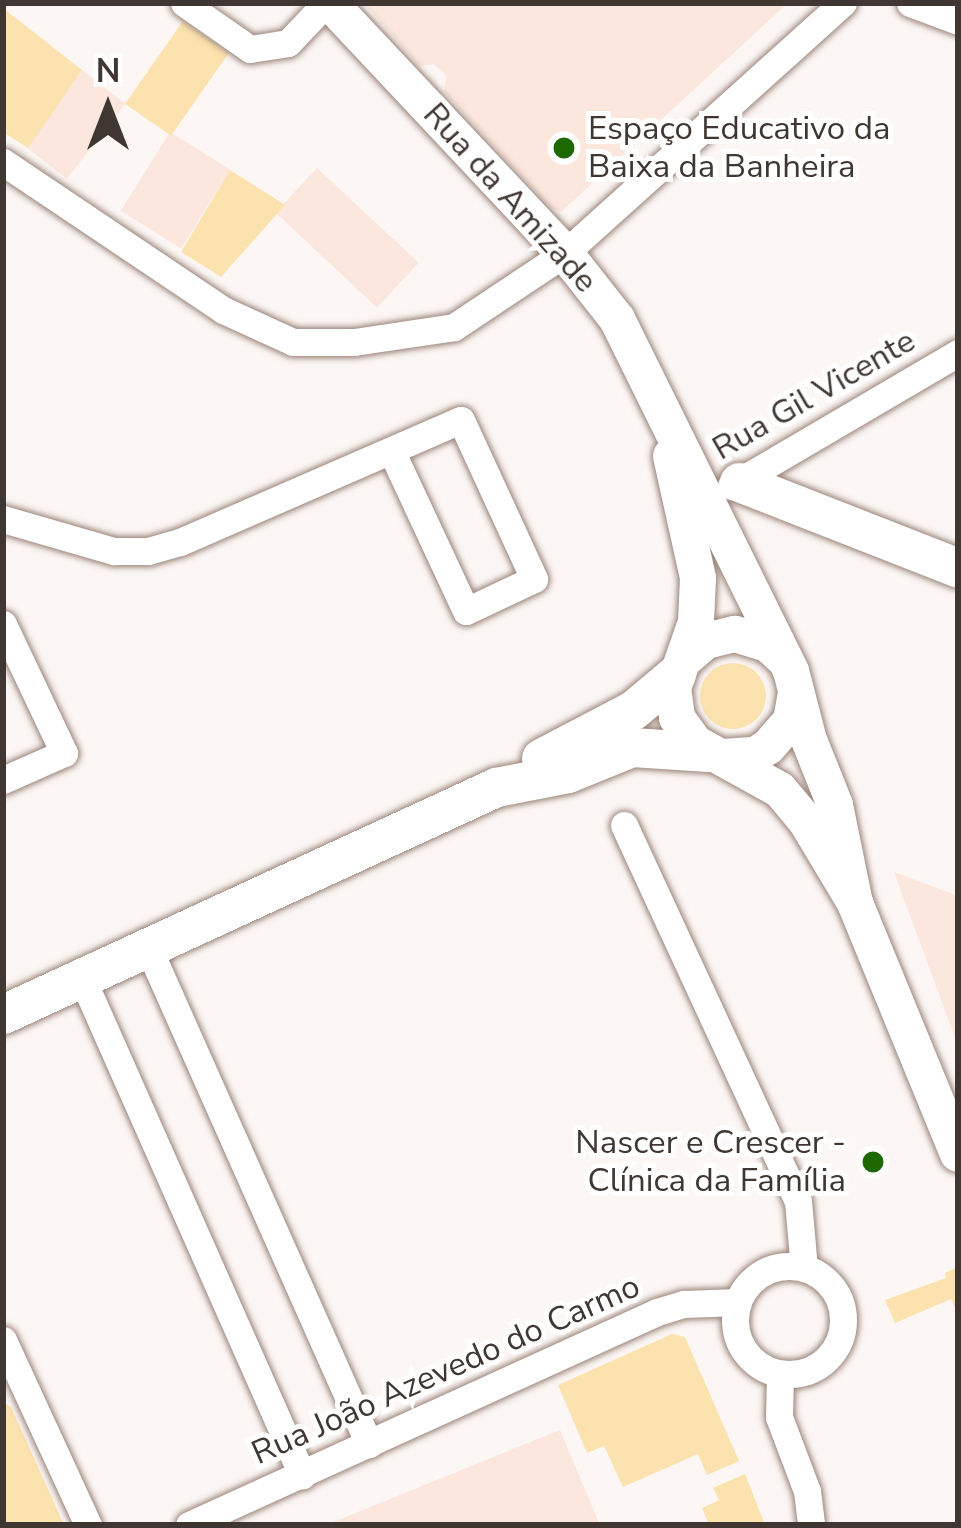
<!DOCTYPE html>
<meta charset="utf-8">
<style>
body{margin:0}
#map{position:relative;width:961px;height:1528px;overflow:hidden;background:#fcf7f5;font-family:"Nunito Sans",sans-serif}
div>[style]{position:absolute}
[style*='--x']{left:calc(var(--x)*1px);top:calc(var(--y)*1px);width:calc(var(--w)*1px);rotate:calc(var(--a)*1deg)}
.built>*{inset:0;background:#fbe7de;transform-origin:0 0}
.green>*{inset:0;background:#fce2ae;transform-origin:0 0}
.round{border-radius:50%}
.roads{filter:drop-shadow(0 0 3px #9b857a) drop-shadow(0 0 3px #9b857a)}
.minor>*{height:27px;margin:-13.5px;padding:0 13.5px;transform-origin:13.5px;border-radius:13.5px;background:#fff}
.minor>.ring{margin:-13.5px;padding:0;box-sizing:content-box;background:none;border:27px solid #fff;border-radius:50%}
.tertiary>*{height:36px;margin:-18px;padding:0 18px;transform-origin:18px;border-radius:18px;background:#fff}
.secondary>*{height:39px;margin:-19.5px;padding:0 19.5px;transform-origin:19.5px;border-radius:19.5px;background:#fff}
.dots>*{width:33px;height:33px;translate:-50% -50%;box-sizing:border-box;border:6px solid #fff;border-radius:50%}
span{translate:-50% -50%;white-space:nowrap;text-align:center;line-height:1.15;-webkit-text-stroke:10px #fff;paint-order:stroke}
.poi-label{font-size:33px;color:#403732}
.left{translate:0 -50%;text-align:left}
.right{translate:-100% -50%;text-align:right}
.street-label{font-size:33px;color:#403732}
.frame{position:absolute;inset:0;border:6px solid #403732;pointer-events:none}
.north{position:absolute;left:48px;top:48px;width:120px;height:120px;-webkit-text-stroke:9px #fff;paint-order:stroke;rotate:0deg;font-size:33px;font-weight:700;line-height:48px;text-align:center;color:#403732}
.north::after{content:'';display:block;margin:auto;width:42px;height:54px;background:#403732;clip-path:polygon(50% 0,100% 100%,50% 72%,0 100%)}
</style>
<div id="map">
<div class="built">
<i style="clip-path:polygon(364px 3px,788px 3px,561px 212px,551px 208px,444px 92px,446px 76px,434px 64px,419px 66px)"></i>
<i style="left:82px;top:70px;width:55px;height:95px;rotate:38deg"></i>
<i style="left:170px;top:132px;width:71px;height:93px;rotate:32deg"></i>
<i style="left:317px;top:168px;width:139px;height:61px;rotate:43deg"></i>
<i style="clip-path:polygon(894px 872px,958px 896px,958px 1046px)"></i>
<i style="clip-path:polygon(560px 1430px,600px 1525px,326px 1525px)"></i>
</div>
<div class="green">
<i style="clip-path:polygon(3px 8px,82px 70px,28px 148px,3px 132px)"></i>
<i style="left:183px;top:21px;width:56px;height:101px;rotate:35deg"></i>
<i style="clip-path:polygon(230px 170px,285px 205px,221px 277px,181px 252px)"></i>
<i class="round" style="left:700px;top:663px;width:66px;height:66px"></i>
<i style="clip-path:polygon(958px 1267px,958px 1314px,951px 1299px,895px 1323px,885px 1300px,946px 1278px,945px 1273px)"></i>
<i style="clip-path:polygon(672px 1334px,685px 1337px,739px 1461px,707px 1475px,698px 1454px,623px 1487px,604px 1446px,587px 1453px,558px 1385px)"></i>
<i style="clip-path:polygon(3px 1402px,11px 1407px,64px 1525px,3px 1525px)"></i>
<i style="clip-path:polygon(745px 1474px,765px 1525px,709px 1525px,702px 1508px,719px 1500px,713px 1488px)"></i>
</div>
<div class="roads">
<div class="minor">
<i style="--x:184;--y:3;--w:80;--a:34.9"></i>
<i style="--x:250;--y:49;--w:38;--a:-9"></i>
<i style="--x:288;--y:43;--w:55;--a:-46.5"></i>
<i style="--x:910;--y:3;--w:51;--a:20.6"></i>
<i style="--x:3;--y:162;--w:265;--a:33.9"></i>
<i style="--x:223;--y:310;--w:77;--a:24.6"></i>
<i style="--x:293;--y:342;--w:61;--a:0"></i>
<i style="--x:354;--y:342;--w:101;--a:-8.5"></i>
<i style="--x:454;--y:327;--w:133;--a:-33.7"></i>
<i style="--x:565;--y:253;--w:374;--a:-42"></i>
<i style="--x:731;--y:486;--w:263;--a:-30.4"></i>
<i style="--x:3;--y:519;--w:116;--a:16.1"></i>
<i style="--x:114;--y:551;--w:34;--a:0"></i>
<i style="--x:148;--y:551;--w:33;--a:-16"></i>
<i style="--x:180;--y:542;--w:306;--a:-23.5"></i>
<i style="--x:461;--y:420;--w:175;--a:65.3"></i>
<i style="--x:534;--y:579;--w:75;--a:154.8"></i>
<i style="--x:466;--y:611;--w:175;--a:-115"></i>
<i style="--x:3;--y:624;--w:143;--a:64.7"></i>
<i style="--x:64;--y:753;--w:67;--a:156.1"></i>
<i style="--x:624;--y:825;--w:414;--a:65.2"></i>
<i style="--x:798;--y:1201;--w:67;--a:84.9"></i>
<i style="--x:148;--y:947;--w:544;--a:66.03"></i>
<i style="--x:82;--y:978;--w:544;--a:66.12"></i>
<i class="ring" style="left:735px;top:1266px;width:81px;height:81px"></i>
<i style="--x:3;--y:1340;--w:204;--a:65.3"></i>
<i style="--x:780;--y:1374;--w:43;--a:91.3"></i>
<i style="--x:779;--y:1417;--w:79;--a:69.3"></i>
<i style="--x:807;--y:1491;--w:34;--a:83"></i>
<i style="--x:189;--y:1525;--w:514;--a:-24.47"></i>
<i style="--x:657;--y:1312;--w:28;--a:-17"></i>
<i style="--x:684;--y:1304;--w:54;--a:-2.1"></i>
</div>
<div class="tertiary">
<i style="--x:330;--y:3;--w:343;--a:46.8"></i>
<i style="--x:565;--y:253;--w:84;--a:51.8"></i>
<i style="--x:617;--y:319;--w:393;--a:63.7"></i>
<i style="--x:791;--y:671;--w:71;--a:75.4"></i>
<i style="--x:809;--y:740;--w:70;--a:68.2"></i>
<i style="--x:835;--y:805;--w:100;--a:78.5"></i>
<i style="--x:671;--y:456;--w:125;--a:77.5"></i>
<i style="--x:698;--y:578;--w:44;--a:92.6"></i>
<i style="--x:696;--y:622;--w:70;--a:109.2"></i>
<i style="--x:673;--y:688;--w:30;--a:82"></i>
<i style="--x:677;--y:718;--w:31;--a:54"></i>
<i style="--x:695;--y:743;--w:97;--a:28.9"></i>
<i style="--x:780;--y:790;--w:40;--a:50"></i>
<i style="--x:806;--y:821;--w:96;--a:59.1"></i>
<i style="--x:855;--y:903;--w:271;--a:67.7"></i>
<i style="--x:684;--y:660;--w:29;--a:-41"></i>
<i style="--x:706;--y:641;--w:30;--a:-14"></i>
<i style="--x:735;--y:634;--w:34;--a:17"></i>
<i style="--x:768;--y:644;--w:18;--a:43"></i>
<i style="--x:723;--y:757;--w:32;--a:-4"></i>
<i style="--x:755;--y:755;--w:15;--a:-32"></i>
<i style="--x:768;--y:747;--w:35;--a:-49"></i>
<i style="--x:791;--y:721;--w:27;--a:-80"></i>
</div>
<div class="secondary">
<i style="--x:739;--y:482;--w:235;--a:21.4"></i>
<i style="--x:541;--y:758;--w:104;--a:-27.6"></i>
<i style="--x:633;--y:710;--w:56;--a:-39.9"></i>
<i style="--x:3;--y:1014;--w:543;--a:-24.72"></i>
<i style="--x:496;--y:787;--w:73;--a:-11"></i>
<i style="--x:568;--y:773;--w:69;--a:-22.1"></i>
<i style="--x:632;--y:747;--w:76;--a:3.8"></i>
</div>
</div>
<div class="dots">
<i style="left:564px;top:148px;background:#1e6802"></i>
<i style="left:873px;top:1162px;background:#1e6802"></i>
</div>
<div class="poi-label">
<span class="left" style="left:588px;top:148px">Espaço Educativo da<br>Baixa da Banheira</span>
<span class="right" style="left:846px;top:1162px">Nascer e Crescer -<br>Clínica da Família</span>
</div>
<div class="street-label">
<span style="left:510px;top:198px;rotate:48deg">Rua da Amizade</span>
<span style="left:814px;top:395px;rotate:-30deg">Rua Gil Vicente</span>
<span style="left:446px;top:1370px;rotate:-24deg">Rua João Azevedo do Carmo</span>
</div>
<div class="frame"></div>
<div class="north">N</div>
</div>
